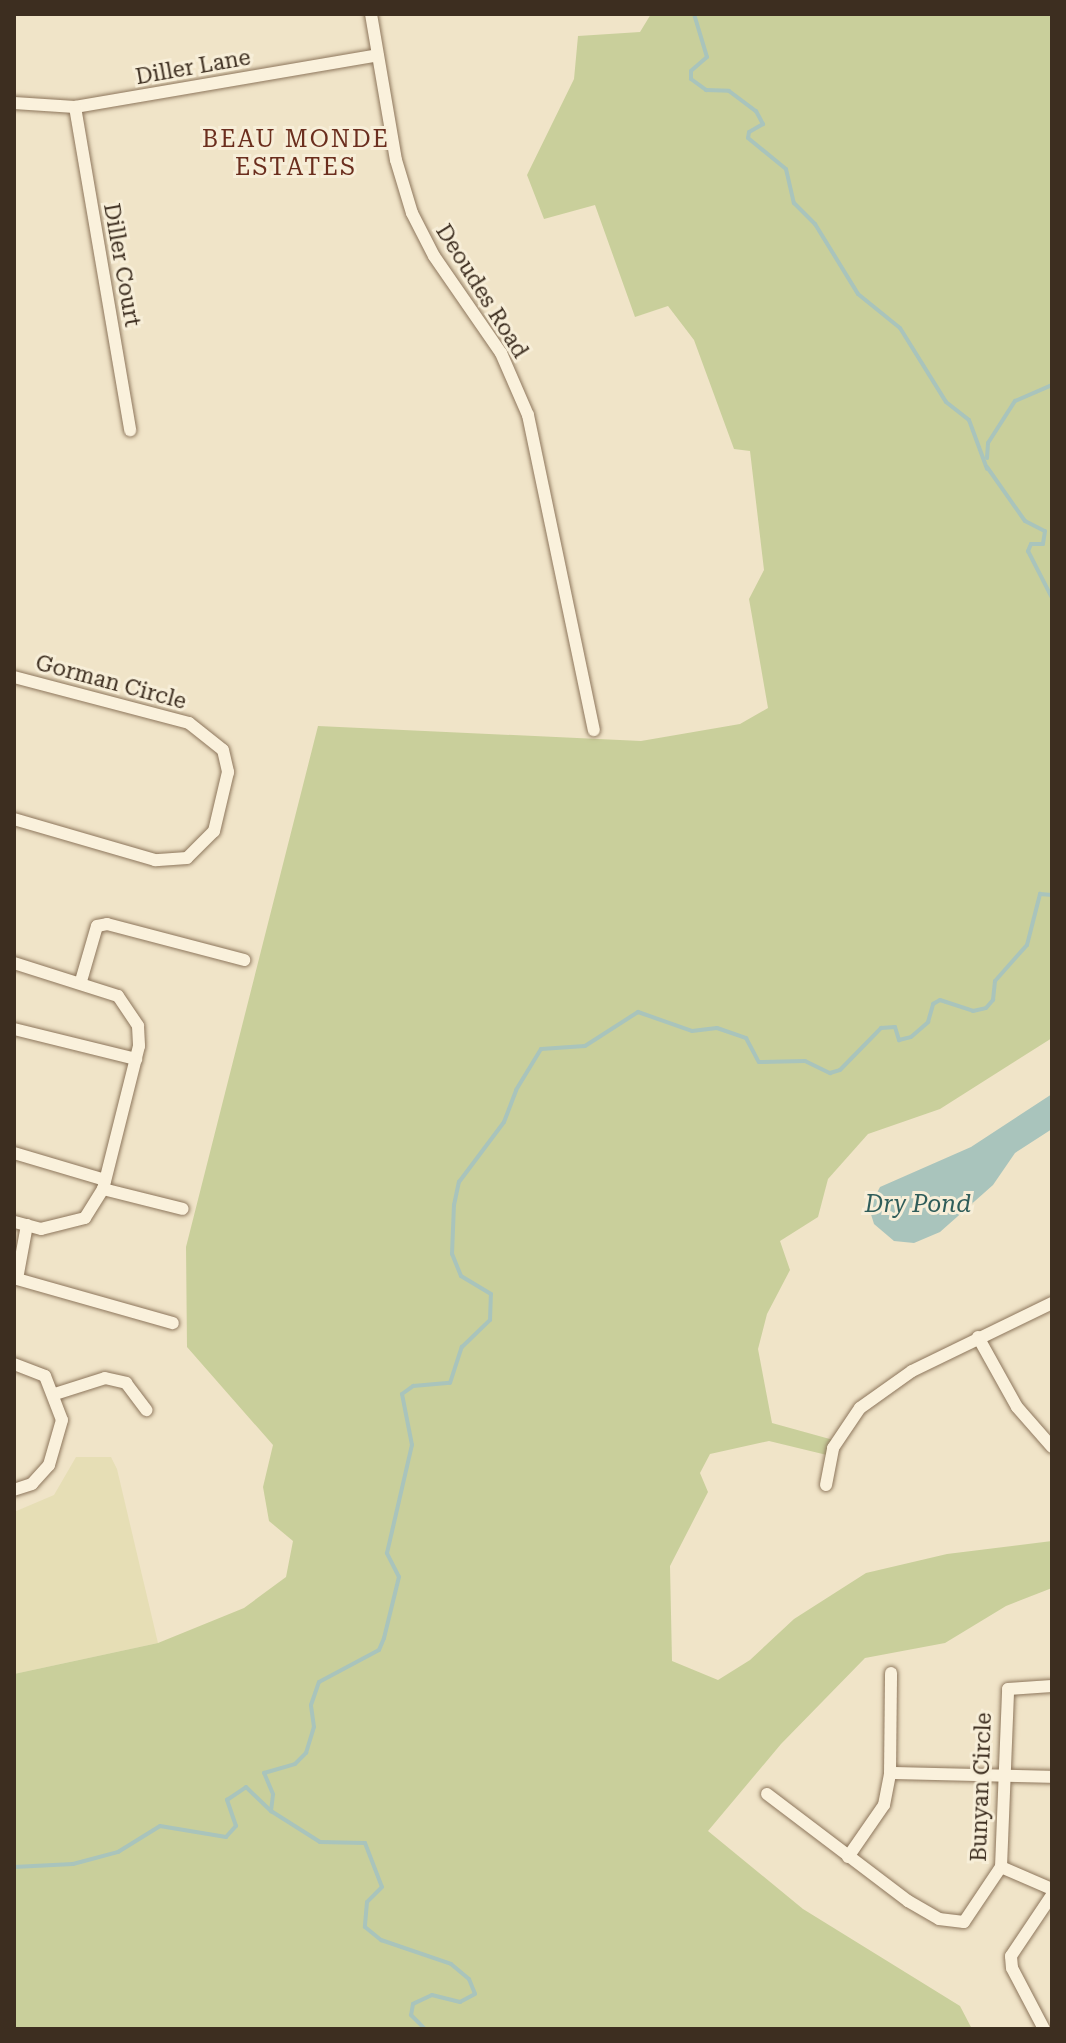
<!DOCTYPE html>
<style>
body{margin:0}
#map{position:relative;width:1066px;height:2043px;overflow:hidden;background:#f0e4c8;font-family:"Roboto Serif",serif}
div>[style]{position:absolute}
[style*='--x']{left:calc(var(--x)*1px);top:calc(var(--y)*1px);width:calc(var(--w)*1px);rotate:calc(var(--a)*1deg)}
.farmland>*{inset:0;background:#e6deb5}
.green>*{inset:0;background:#c9cf9b}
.water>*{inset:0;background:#a9c4bc}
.stream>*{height:4px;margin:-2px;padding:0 2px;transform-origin:2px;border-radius:2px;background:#a9c4bc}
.roads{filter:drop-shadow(0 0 2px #8d765c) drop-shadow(0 0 2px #8d765c)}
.minor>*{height:12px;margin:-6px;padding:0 6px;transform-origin:6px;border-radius:6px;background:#faf1dc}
span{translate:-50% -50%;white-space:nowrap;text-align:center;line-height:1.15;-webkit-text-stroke:6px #f7eed8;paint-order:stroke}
.street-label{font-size:22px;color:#3d2e20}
.neighbourhood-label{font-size:24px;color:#6b2e1e;letter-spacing:2px}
.water-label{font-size:24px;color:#2f5d5a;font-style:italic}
.frame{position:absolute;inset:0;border:16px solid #3d2e20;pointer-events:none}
</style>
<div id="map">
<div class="farmland">
<i style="clip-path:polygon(76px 1457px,111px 1457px,117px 1469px,158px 1643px,14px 1674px,14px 1512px,54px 1495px)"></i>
</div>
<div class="green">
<i style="clip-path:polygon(651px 14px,1052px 14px,1052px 1038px,940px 1109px,868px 1134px,828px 1179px,818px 1217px,780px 1241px,790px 1270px,767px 1314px,758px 1349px,772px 1423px,837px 1441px,831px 1456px,769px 1441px,710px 1454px,700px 1473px,708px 1492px,670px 1566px,672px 1661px,718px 1680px,750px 1660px,794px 1619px,866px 1573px,947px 1554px,1052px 1541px,1052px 1588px,1006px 1606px,945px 1643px,865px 1658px,781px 1744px,708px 1831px,803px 1909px,960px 2006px,972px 2029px,14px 2029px,14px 1674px,158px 1643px,244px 1608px,286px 1577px,293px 1541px,269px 1521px,263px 1487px,273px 1445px,187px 1347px,186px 1247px,318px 726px,641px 741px,740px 724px,768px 708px,749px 599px,764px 570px,750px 451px,734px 449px,694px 340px,668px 306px,635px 317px,595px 205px,544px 219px,527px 175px,574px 79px,578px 36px,640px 32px)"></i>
</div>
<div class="water">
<i style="clip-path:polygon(1052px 1094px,1052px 1129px,1015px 1153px,993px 1185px,940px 1232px,914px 1243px,894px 1241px,874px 1224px,869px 1208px,880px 1187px,971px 1147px)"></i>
</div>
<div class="stream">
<i style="--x:694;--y:14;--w:45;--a:73.2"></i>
<i style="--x:707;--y:57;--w:21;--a:139"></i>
<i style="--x:691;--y:71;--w:8;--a:90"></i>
<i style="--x:691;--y:79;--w:19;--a:36"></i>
<i style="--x:706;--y:90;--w:23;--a:2"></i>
<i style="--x:729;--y:91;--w:34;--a:37"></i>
<i style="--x:756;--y:111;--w:15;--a:62"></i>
<i style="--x:763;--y:124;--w:16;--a:150"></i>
<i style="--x:749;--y:132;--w:6;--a:99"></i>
<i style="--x:748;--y:138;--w:49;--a:39.2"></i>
<i style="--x:786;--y:169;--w:35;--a:77"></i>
<i style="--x:794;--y:203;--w:30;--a:45"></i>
<i style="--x:815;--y:224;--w:82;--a:58.4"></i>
<i style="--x:858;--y:294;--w:54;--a:39"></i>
<i style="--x:900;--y:328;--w:87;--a:58.1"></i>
<i style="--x:946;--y:402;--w:29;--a:38"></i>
<i style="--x:969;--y:420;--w:52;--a:69.8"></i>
<i style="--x:987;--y:458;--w:15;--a:-86"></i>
<i style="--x:988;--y:443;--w:50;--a:-57.3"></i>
<i style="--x:1015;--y:401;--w:40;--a:-23.4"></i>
<i style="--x:987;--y:467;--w:66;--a:54.9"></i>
<i style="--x:1025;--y:521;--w:22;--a:27"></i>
<i style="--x:1045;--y:531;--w:13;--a:99"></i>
<i style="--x:1043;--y:544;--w:12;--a:180"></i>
<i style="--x:1031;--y:544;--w:8;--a:113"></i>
<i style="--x:1028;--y:551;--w:53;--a:62.9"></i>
<i style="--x:271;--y:1811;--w:17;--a:-83"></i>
<i style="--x:273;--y:1794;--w:23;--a:-113"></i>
<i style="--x:264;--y:1773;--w:32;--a:-16"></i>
<i style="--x:295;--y:1764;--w:16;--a:-45"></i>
<i style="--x:306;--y:1753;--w:27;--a:-73"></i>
<i style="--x:314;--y:1727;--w:22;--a:-98"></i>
<i style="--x:311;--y:1705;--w:24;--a:-71"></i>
<i style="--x:319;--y:1682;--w:68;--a:-28.1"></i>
<i style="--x:379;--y:1650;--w:13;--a:-67"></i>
<i style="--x:384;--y:1638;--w:63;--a:-76.2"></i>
<i style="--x:399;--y:1577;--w:27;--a:-117"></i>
<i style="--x:387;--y:1553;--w:111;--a:-77"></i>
<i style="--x:412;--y:1445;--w:52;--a:-101.1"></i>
<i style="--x:402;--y:1394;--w:14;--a:-36"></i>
<i style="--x:413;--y:1386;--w:37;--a:-5"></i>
<i style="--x:450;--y:1383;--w:38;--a:-72"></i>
<i style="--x:462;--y:1347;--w:39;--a:-44"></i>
<i style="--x:490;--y:1320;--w:26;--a:-88"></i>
<i style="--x:491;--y:1294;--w:35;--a:-149"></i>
<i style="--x:461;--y:1276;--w:24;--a:-112"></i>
<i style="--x:452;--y:1254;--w:49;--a:-87.7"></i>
<i style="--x:454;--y:1205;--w:24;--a:-78"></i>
<i style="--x:459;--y:1182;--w:75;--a:-53.1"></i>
<i style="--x:504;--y:1122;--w:34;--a:-69"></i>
<i style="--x:516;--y:1090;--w:48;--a:-58.6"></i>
<i style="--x:541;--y:1049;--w:44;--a:-3.9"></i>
<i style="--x:585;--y:1046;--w:63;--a:-32.7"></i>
<i style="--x:638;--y:1012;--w:57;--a:19.4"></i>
<i style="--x:692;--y:1031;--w:25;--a:-7"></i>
<i style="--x:717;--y:1028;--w:31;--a:19"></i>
<i style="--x:746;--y:1038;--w:27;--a:62"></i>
<i style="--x:759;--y:1062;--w:46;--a:-1.2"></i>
<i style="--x:805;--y:1061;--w:28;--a:26"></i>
<i style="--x:830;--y:1073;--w:10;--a:-17"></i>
<i style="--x:840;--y:1070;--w:59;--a:-45.7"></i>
<i style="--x:881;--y:1028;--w:14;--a:-4"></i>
<i style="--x:895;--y:1027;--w:14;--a:73"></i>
<i style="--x:899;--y:1040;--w:12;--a:-14"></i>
<i style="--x:911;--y:1037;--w:23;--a:-41"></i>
<i style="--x:928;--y:1022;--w:19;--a:-74"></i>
<i style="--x:933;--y:1004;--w:8;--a:-30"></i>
<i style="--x:940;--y:1000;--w:35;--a:18"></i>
<i style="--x:973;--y:1011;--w:13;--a:-13"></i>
<i style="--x:986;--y:1008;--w:11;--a:-49"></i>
<i style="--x:993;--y:1000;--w:19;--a:-84"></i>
<i style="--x:995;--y:981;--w:48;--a:-48.4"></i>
<i style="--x:1027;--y:945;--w:53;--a:-75.7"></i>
<i style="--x:1040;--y:894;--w:12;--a:5"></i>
<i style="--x:14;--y:1867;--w:59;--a:-2.9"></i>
<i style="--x:73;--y:1864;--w:47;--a:-14.9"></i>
<i style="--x:118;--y:1852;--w:49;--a:-31.8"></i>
<i style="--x:160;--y:1826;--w:67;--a:9.5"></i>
<i style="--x:226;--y:1837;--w:15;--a:-48"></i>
<i style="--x:236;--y:1826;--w:28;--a:-109"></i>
<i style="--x:227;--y:1800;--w:23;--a:-34"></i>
<i style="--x:246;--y:1787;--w:35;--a:44"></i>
<i style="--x:271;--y:1811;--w:58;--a:32.3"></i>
<i style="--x:320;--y:1842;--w:45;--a:1.3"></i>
<i style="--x:365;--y:1843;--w:47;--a:68.9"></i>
<i style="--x:382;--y:1887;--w:21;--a:135"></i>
<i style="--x:367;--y:1902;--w:25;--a:95"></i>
<i style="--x:365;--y:1927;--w:21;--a:39"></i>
<i style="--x:381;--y:1940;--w:74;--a:18.9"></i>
<i style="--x:451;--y:1964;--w:23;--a:40"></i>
<i style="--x:469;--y:1979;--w:16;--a:68"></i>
<i style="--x:475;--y:1994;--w:17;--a:152"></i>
<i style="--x:460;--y:2002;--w:29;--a:-166"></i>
<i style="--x:432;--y:1995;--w:21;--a:155"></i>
<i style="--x:413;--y:2004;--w:11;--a:100"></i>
<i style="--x:411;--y:2015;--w:20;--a:45"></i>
</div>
<div class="roads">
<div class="minor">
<i style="--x:371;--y:14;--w:148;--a:80.3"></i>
<i style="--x:396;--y:160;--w:55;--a:73.2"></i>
<i style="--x:412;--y:213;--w:48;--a:62.9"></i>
<i style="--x:434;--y:256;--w:118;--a:55.4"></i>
<i style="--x:501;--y:353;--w:68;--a:66.5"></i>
<i style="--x:528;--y:415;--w:322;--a:78.2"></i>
<i style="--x:14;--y:103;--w:61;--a:3.8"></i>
<i style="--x:75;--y:107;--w:307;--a:-9.7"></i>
<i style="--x:75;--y:107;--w:328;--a:80.3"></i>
<i style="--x:14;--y:677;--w:181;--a:14.7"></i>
<i style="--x:189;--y:723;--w:43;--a:38.5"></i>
<i style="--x:223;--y:750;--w:23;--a:77"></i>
<i style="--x:228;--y:772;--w:61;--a:103.3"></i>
<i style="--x:214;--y:831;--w:38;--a:135"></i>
<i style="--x:187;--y:858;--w:32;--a:176"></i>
<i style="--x:155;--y:860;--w:147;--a:-163.8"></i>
<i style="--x:14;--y:963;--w:109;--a:17.6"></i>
<i style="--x:118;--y:996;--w:36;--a:56"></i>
<i style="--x:138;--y:1026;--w:20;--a:87"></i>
<i style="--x:139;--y:1046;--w:147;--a:104.1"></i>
<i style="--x:103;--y:1189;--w:34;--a:122"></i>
<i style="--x:85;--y:1218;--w:45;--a:166"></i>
<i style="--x:41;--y:1229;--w:28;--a:-165"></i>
<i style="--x:81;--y:981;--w:57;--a:-73.8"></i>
<i style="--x:97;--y:926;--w:10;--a:-11"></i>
<i style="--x:107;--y:924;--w:142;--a:14.7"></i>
<i style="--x:14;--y:1029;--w:126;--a:13.8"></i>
<i style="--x:14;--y:1153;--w:95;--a:16.5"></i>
<i style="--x:103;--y:1189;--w:82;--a:14"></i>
<i style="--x:27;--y:1225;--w:55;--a:100.5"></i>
<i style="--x:17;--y:1279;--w:162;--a:15.8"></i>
<i style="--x:978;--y:1337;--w:80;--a:60.9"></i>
<i style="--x:1017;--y:1407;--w:53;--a:48.8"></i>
<i style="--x:14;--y:1364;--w:33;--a:21"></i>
<i style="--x:45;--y:1376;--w:47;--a:68.9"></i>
<i style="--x:62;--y:1420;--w:47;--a:106.1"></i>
<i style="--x:49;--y:1465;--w:25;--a:132"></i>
<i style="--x:32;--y:1484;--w:19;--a:162"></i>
<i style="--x:55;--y:1394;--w:52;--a:-17.7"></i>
<i style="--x:105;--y:1378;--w:22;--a:13"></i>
<i style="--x:126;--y:1383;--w:34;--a:53"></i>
<i style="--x:826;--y:1485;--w:38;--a:-79"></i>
<i style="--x:833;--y:1448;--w:48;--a:-56"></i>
<i style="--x:860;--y:1408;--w:64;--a:-35.4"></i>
<i style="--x:912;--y:1371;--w:156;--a:-25.9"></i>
<i style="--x:890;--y:1773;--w:162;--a:1.4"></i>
<i style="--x:767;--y:1794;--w:177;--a:37.2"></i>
<i style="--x:908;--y:1901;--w:36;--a:30"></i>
<i style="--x:939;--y:1919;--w:25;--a:7"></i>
<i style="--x:964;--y:1922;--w:66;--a:-56.1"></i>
<i style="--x:1001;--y:1867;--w:178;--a:-87.7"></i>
<i style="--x:1008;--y:1689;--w:44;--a:-3.9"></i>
<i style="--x:848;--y:1857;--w:63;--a:-55.3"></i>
<i style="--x:884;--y:1805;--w:33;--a:-79"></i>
<i style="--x:890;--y:1773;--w:100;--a:-89.4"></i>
<i style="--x:1001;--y:1867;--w:56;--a:23.3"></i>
<i style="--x:1044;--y:2029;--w:69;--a:-117.7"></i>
<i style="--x:1012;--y:1968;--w:12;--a:-95"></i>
<i style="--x:1011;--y:1956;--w:73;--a:-56.1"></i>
</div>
</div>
<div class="street-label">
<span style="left:193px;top:67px;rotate:-10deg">Diller Lane</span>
<span style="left:122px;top:265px;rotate:80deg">Diller Court</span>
<span style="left:482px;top:291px;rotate:58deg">Deoudes Road</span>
<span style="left:111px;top:682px;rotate:15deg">Gorman Circle</span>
<span style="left:981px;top:1787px;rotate:-88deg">Bunyan Circle</span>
</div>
<div class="neighbourhood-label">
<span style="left:296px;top:154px">BEAU MONDE<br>ESTATES</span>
</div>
<div class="water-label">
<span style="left:918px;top:1205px">Dry Pond</span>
</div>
<div class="frame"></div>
</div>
